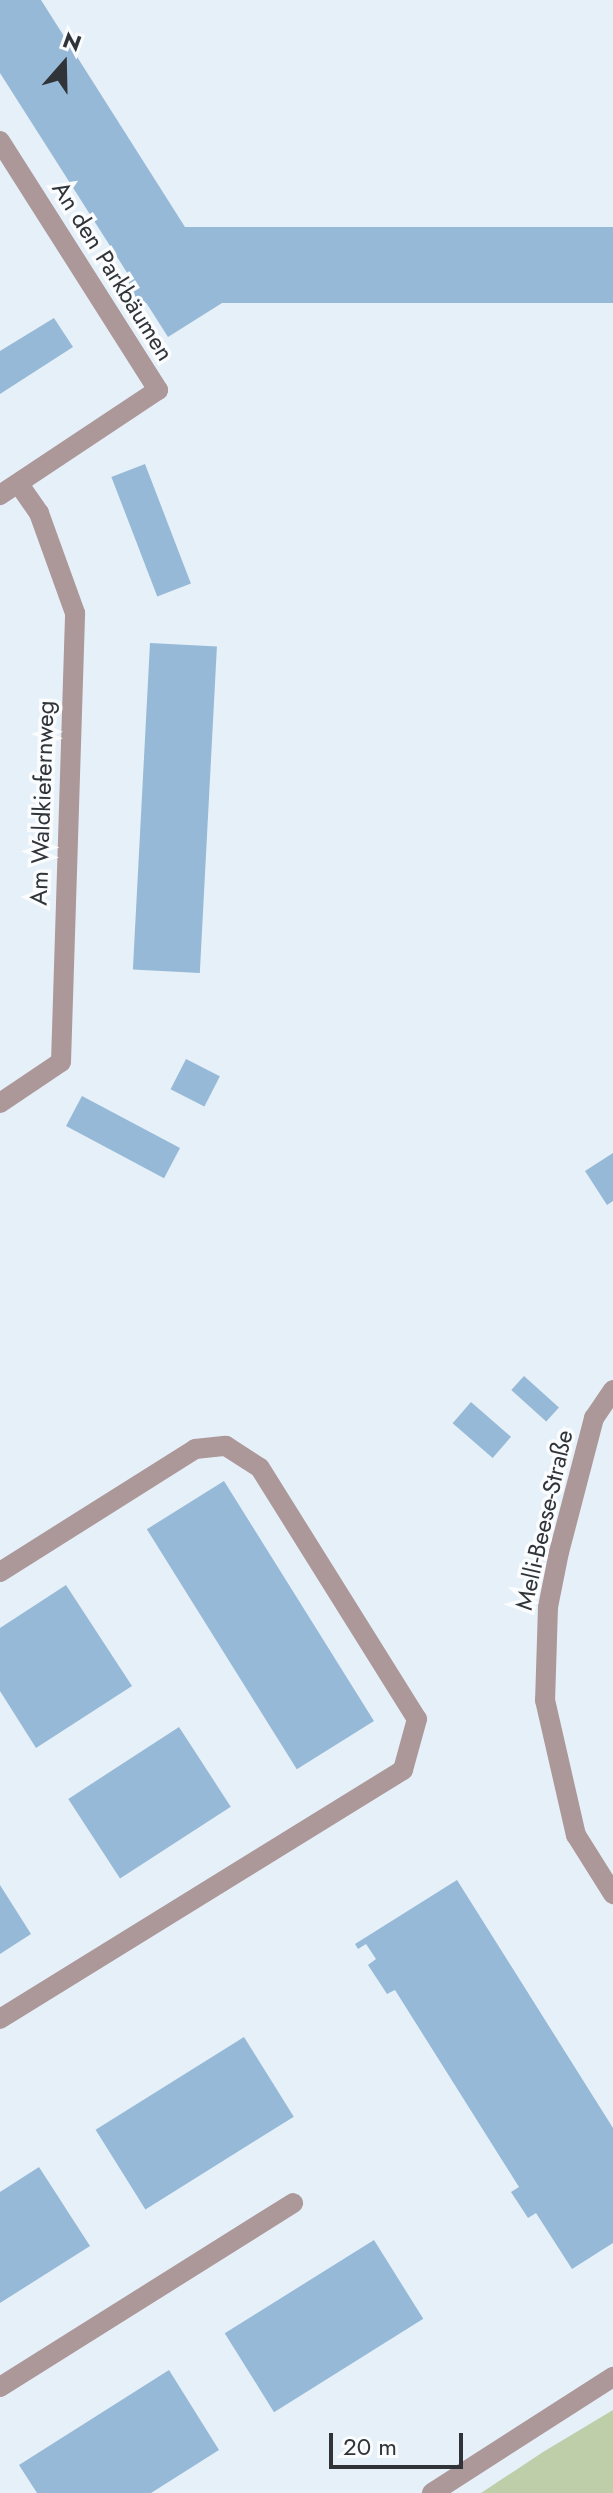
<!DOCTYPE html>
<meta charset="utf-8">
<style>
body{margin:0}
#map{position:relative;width:613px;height:2493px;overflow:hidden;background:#e6f0f9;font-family:Jost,sans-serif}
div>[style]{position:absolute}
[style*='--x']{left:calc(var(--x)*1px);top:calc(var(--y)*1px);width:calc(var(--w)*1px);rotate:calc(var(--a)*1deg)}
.green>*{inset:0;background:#bdcea8}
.building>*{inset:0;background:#96b9d7;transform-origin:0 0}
.minor>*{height:20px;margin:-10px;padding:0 10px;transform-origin:10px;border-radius:10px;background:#ac9799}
span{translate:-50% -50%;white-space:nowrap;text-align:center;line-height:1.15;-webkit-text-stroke:7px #fafcfe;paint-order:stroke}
.street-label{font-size:24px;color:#303438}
.north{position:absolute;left:24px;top:24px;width:80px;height:80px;-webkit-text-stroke:6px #fafcfe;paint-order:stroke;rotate:20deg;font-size:22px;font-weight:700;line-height:32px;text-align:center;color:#303438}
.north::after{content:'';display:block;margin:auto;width:28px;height:36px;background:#303438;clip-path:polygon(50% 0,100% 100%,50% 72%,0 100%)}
.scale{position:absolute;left:329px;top:2433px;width:134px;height:36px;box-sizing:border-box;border:4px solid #303438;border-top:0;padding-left:10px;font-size:24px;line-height:28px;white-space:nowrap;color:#303438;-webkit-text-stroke:6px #fafcfe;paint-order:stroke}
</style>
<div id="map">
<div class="green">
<i style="clip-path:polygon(613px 2410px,613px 2493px,481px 2493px,543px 2452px)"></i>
</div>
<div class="building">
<i style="clip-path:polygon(0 0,41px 0,230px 298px,168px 337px,0 73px)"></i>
<i style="left:613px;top:227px;width:76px;height:484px;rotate:90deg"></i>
<i style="clip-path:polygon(54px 318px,73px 347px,0 394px,0 351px)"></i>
<i style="left:145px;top:464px;width:128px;height:36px;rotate:69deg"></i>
<i style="left:150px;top:643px;width:67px;height:327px;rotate:3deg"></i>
<i style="left:186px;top:1059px;width:38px;height:34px;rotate:27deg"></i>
<i style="left:82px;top:1096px;width:111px;height:34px;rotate:28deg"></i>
<i style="clip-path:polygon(613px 1153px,613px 1201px,607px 1205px,585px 1171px)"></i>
<i style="left:524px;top:1376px;width:47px;height:19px;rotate:42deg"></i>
<i style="left:471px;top:1402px;width:53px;height:28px;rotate:41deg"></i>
<i style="left:224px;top:1481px;width:283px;height:91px;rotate:58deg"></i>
<i style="clip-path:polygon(66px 1585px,132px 1686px,36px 1748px,0 1691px,0 1628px)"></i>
<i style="left:179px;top:1727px;width:95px;height:132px;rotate:57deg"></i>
<i style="clip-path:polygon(457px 1880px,613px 2128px,613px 2243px,572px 2269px,536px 2213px,528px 2218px,511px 2192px,519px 2187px,395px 1990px,387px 1994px,368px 1965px,376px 1959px,366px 1944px,358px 1949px,355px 1944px)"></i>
<i style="clip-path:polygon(0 1885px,31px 1934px,0 1954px)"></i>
<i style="left:244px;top:2037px;width:94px;height:175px;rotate:58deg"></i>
<i style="clip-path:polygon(39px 2167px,90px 2246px,0 2303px,0 2192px)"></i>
<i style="left:374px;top:2240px;width:93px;height:176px;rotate:58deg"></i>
<i style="clip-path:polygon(169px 2370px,219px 2450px,151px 2493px,37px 2493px,19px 2465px)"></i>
</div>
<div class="minor">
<i style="--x:0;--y:141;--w:295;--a:57.6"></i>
<i style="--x:158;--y:390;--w:190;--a:146.4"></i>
<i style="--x:0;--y:1103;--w:73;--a:-33.9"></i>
<i style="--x:61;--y:1062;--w:449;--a:-88.2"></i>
<i style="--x:75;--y:613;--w:106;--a:-109.8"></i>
<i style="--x:39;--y:513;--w:35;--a:-125"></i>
<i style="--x:613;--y:1390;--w:34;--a:124"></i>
<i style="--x:594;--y:1418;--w:138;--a:104.6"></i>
<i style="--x:559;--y:1552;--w:56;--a:101.3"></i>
<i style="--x:548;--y:1607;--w:93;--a:91.8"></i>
<i style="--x:545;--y:1700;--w:139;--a:77.1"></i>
<i style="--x:576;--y:1835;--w:70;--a:57.9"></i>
<i style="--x:0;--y:1572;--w:231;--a:-32.2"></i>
<i style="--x:195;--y:1449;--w:31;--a:-6"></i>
<i style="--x:226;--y:1446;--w:40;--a:32.9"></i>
<i style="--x:260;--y:1468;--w:296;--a:58"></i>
<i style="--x:417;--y:1719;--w:53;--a:105.4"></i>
<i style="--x:403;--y:1770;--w:474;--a:148.3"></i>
<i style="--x:0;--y:2387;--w:346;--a:-32.1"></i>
<i style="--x:432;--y:2493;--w:215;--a:-32.7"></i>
</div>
<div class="street-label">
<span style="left:113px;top:271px;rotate:58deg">An den Parkbäumen</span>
<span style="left:42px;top:803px;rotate:-88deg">Am Waldkiefernweg</span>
<span style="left:544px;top:1520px;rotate:-77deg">Melli-Beese-Straße</span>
</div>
<div class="north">N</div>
<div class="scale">20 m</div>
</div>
